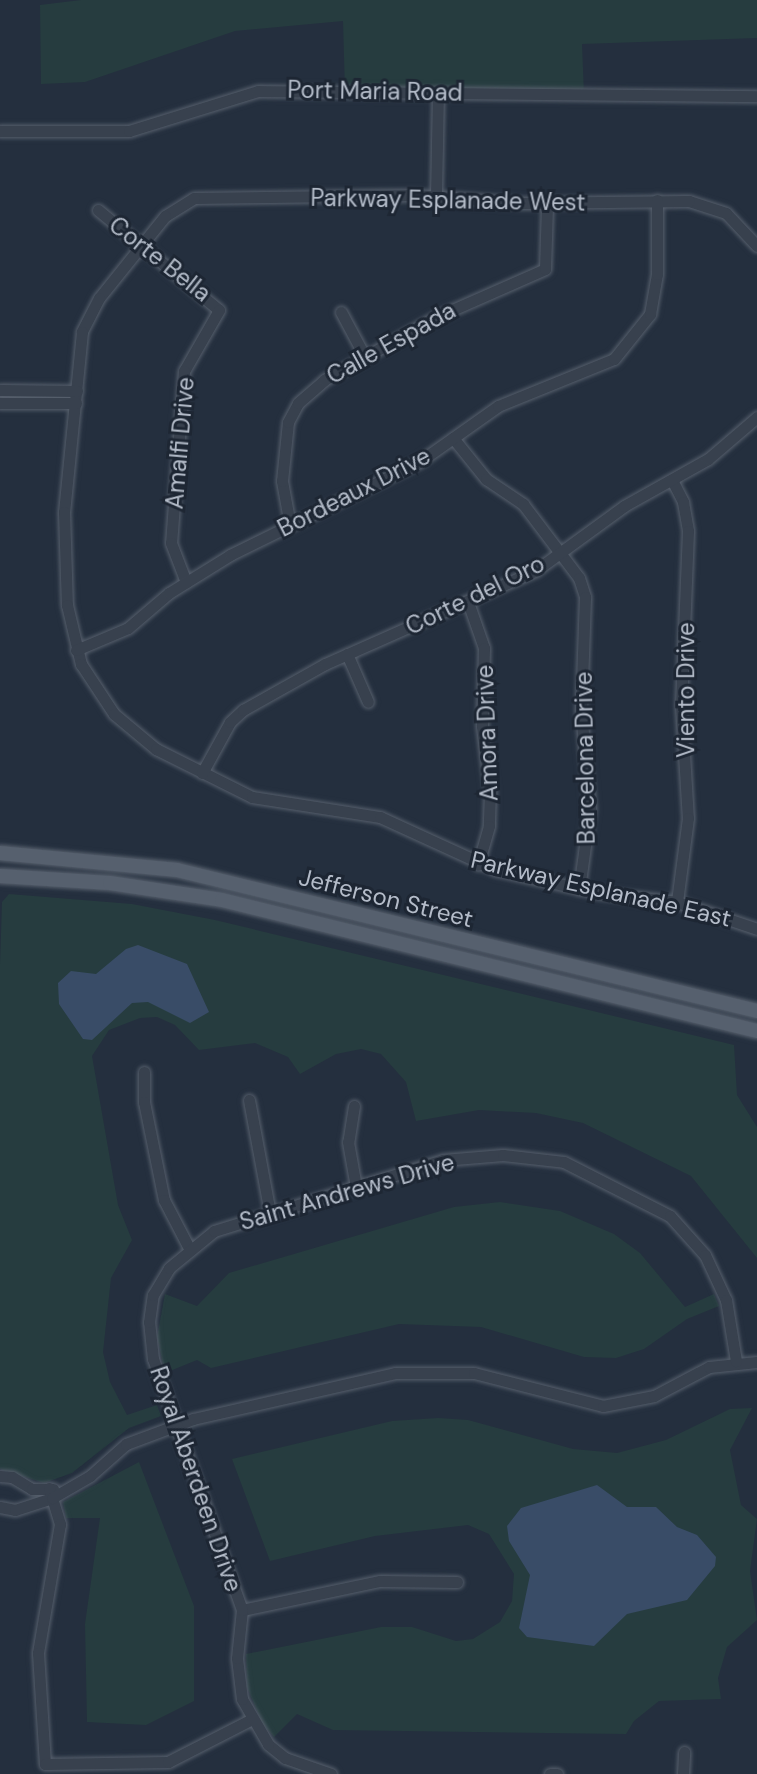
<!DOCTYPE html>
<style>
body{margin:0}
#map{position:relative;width:757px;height:1774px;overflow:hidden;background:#242f3e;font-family:"DM Sans",sans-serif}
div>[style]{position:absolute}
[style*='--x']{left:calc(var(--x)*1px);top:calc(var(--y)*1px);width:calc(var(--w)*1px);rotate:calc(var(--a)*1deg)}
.green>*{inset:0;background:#263c3f}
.water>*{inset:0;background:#394c67}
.roads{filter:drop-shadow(0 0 2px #565f6c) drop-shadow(0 0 2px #565f6c)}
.minor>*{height:11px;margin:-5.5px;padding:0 5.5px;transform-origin:5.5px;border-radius:5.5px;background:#38414e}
.major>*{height:14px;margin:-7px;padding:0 7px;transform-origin:7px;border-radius:7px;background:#56606e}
span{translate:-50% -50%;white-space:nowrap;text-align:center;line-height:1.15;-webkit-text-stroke:6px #1d2633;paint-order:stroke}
.street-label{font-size:24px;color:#b4bcc9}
</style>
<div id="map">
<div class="green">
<i style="clip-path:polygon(81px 0,757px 0,757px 38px,582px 44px,584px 94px,345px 92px,343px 21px,235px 31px,85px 82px,41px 84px,40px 5px)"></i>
<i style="clip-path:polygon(9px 894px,132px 904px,215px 920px,734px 1045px,737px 1095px,757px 1127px,757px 1258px,691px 1176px,583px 1123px,536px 1113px,479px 1110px,416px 1121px,406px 1082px,381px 1054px,361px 1049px,336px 1054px,300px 1074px,288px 1057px,255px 1043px,199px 1050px,175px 1025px,157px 1017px,140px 1018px,109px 1030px,92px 1056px,118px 1205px,132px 1240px,111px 1278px,103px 1352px,110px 1382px,127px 1415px,157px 1405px,161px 1416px,129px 1428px,72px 1473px,44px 1483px,0 1469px,0 965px,2px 902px)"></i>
<i style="clip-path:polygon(500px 1202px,560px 1211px,614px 1234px,640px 1253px,685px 1307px,714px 1294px,719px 1306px,687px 1319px,644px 1349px,616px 1358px,584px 1357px,481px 1327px,399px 1324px,211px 1368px,197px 1360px,165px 1373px,157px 1337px,165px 1294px,197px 1306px,229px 1273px,454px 1207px)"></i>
<i style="clip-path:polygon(752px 1408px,730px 1450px,741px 1505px,757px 1519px,750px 1571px,757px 1620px,727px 1647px,718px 1678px,721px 1699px,659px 1701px,634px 1721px,626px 1734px,333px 1730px,297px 1714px,274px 1737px,262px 1723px,247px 1687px,246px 1654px,381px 1627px,412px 1627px,456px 1641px,473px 1639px,500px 1622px,512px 1601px,514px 1574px,489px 1534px,468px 1525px,375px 1536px,270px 1561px,232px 1459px,392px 1421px,438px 1418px,468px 1420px,573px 1449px,617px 1453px,666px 1440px,730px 1409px)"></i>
<i style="clip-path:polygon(139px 1462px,194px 1606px,194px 1701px,146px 1725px,87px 1722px,85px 1624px,100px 1518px,66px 1518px,63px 1502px)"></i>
</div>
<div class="water">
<i style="clip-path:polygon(138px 945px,187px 964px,209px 1012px,190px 1023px,148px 1002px,132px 1003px,92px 1040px,83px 1039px,59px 1004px,58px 983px,71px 971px,96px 974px,126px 949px)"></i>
<i style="clip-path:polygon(597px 1485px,627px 1507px,656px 1507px,677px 1527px,697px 1535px,716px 1557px,715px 1566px,687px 1600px,627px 1614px,594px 1646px,527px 1637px,519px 1628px,530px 1575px,509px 1541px,507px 1526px,521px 1508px)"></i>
</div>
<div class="roads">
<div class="minor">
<i style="--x:0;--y:131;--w:129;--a:0"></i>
<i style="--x:129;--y:131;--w:135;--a:-17.2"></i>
<i style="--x:258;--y:91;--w:499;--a:0.6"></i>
<i style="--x:436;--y:196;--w:104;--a:-88.9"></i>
<i style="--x:98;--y:210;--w:157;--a:39.6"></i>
<i style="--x:219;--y:310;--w:70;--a:119.8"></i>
<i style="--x:184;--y:371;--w:172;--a:94.3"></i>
<i style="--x:171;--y:543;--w:42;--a:69"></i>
<i style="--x:757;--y:246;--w:45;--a:-133.2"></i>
<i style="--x:726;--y:213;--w:39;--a:-162"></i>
<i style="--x:689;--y:201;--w:167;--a:179.3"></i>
<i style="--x:522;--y:203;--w:108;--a:-175.8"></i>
<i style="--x:414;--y:195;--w:220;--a:179.2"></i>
<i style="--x:194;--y:198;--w:34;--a:148"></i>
<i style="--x:165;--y:216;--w:105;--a:128.8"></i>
<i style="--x:99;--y:298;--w:38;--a:117"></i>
<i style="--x:82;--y:332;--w:181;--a:95.7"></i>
<i style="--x:64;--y:512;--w:93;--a:88.2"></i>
<i style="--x:67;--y:605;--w:61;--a:76.7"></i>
<i style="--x:81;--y:664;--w:60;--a:56.6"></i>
<i style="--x:114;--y:714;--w:55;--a:39.8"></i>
<i style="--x:156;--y:749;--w:107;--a:26.6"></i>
<i style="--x:252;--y:797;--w:130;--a:8.9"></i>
<i style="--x:380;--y:817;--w:128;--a:24.6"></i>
<i style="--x:496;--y:870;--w:106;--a:12.6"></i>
<i style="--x:599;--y:893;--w:79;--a:6.6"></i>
<i style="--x:677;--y:902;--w:84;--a:18.6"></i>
<i style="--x:341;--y:312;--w:51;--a:61.9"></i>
<i style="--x:0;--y:390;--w:77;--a:0.7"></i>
<i style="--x:0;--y:403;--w:76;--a:0"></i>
<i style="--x:453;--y:438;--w:53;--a:51.2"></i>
<i style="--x:486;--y:479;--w:45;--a:34"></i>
<i style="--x:523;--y:504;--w:93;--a:52.9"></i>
<i style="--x:579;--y:578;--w:20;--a:72"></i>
<i style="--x:585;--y:597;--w:114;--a:92"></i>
<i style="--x:581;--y:711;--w:98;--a:84.8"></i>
<i style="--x:590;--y:809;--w:81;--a:97.8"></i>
<i style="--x:672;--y:480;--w:25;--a:63"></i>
<i style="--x:683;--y:502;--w:29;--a:80"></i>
<i style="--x:688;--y:531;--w:174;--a:92.3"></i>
<i style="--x:681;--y:705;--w:113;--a:86.5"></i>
<i style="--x:688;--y:818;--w:85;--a:97.5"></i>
<i style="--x:290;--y:525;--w:45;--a:-100.3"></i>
<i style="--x:282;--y:481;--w:59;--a:-84.2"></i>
<i style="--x:288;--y:422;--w:21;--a:-62"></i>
<i style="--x:298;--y:403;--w:35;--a:-41"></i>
<i style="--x:324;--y:380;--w:126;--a:-29.4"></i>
<i style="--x:434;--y:318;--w:121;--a:-23.8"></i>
<i style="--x:545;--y:269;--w:65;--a:-88.2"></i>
<i style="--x:468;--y:602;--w:49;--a:70.8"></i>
<i style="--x:484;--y:648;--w:78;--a:91.5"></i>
<i style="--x:482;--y:726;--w:65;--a:83"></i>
<i style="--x:490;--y:791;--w:35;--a:92"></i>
<i style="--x:489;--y:826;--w:40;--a:106"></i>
<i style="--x:76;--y:650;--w:56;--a:-22.9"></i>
<i style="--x:128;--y:628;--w:54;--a:-40.5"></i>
<i style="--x:169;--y:593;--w:72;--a:-31.9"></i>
<i style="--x:230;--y:555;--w:211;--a:-26.2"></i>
<i style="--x:419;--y:462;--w:97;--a:-35.3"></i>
<i style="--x:498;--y:406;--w:125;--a:-22.1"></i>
<i style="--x:614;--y:359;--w:58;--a:-51.3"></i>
<i style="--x:650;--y:314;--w:41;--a:-80.1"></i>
<i style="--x:657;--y:274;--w:74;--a:-90"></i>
<i style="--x:347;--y:654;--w:52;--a:66.4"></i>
<i style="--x:202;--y:773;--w:58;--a:-61.2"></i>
<i style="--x:230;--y:722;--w:18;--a:-43"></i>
<i style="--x:243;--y:710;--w:94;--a:-29.3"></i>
<i style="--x:325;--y:664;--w:230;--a:-23.9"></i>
<i style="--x:535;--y:571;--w:110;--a:-36.1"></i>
<i style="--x:624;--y:506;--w:96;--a:-29.2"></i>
<i style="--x:708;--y:459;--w:65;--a:-40.6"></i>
<i style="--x:144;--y:1072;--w:30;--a:90"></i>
<i style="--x:144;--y:1102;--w:100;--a:78.5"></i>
<i style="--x:164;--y:1200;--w:54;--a:62.5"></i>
<i style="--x:249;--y:1100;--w:115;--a:79.5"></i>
<i style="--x:354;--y:1106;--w:36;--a:99"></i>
<i style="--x:348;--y:1142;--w:46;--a:79.9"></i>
<i style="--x:0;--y:1476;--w:12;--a:5"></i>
<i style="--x:12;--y:1477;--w:23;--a:31"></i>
<i style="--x:32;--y:1489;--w:21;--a:0"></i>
<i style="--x:49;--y:1488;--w:38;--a:73"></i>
<i style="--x:60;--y:1524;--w:131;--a:99.7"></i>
<i style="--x:38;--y:1653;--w:111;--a:86.4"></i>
<i style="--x:45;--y:1764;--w:123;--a:-0.9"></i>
<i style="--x:168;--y:1762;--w:92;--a:-27.1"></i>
<i style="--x:0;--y:1507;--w:15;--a:11"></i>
<i style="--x:15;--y:1510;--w:39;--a:-18"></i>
<i style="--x:52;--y:1498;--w:44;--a:-30.1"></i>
<i style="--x:90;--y:1476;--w:48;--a:-41.6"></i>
<i style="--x:126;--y:1444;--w:72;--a:-20.5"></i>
<i style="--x:193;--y:1419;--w:207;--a:-12.8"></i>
<i style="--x:395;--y:1373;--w:79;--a:0"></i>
<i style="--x:474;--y:1373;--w:133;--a:14.3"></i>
<i style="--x:603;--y:1406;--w:52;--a:-11.1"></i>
<i style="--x:654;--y:1396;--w:62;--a:-27.8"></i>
<i style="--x:709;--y:1367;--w:48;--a:-5.9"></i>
<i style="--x:242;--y:1610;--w:141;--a:-11.9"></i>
<i style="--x:380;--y:1581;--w:77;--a:0.7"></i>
<i style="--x:331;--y:1774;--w:49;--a:-160.8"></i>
<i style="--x:285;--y:1758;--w:22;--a:-141"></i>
<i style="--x:268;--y:1744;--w:52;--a:-120"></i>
<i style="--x:242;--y:1699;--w:41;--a:-97"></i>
<i style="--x:237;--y:1658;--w:48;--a:-84.1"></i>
<i style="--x:242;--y:1610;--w:266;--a:-109.5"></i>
<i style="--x:153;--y:1359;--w:37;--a:-96"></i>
<i style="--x:149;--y:1322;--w:27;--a:-82"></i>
<i style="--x:153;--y:1295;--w:31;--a:-59"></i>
<i style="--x:169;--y:1268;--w:58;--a:-39.4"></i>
<i style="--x:214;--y:1231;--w:240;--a:-17.2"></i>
<i style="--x:443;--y:1160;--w:60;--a:-4.8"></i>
<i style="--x:503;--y:1155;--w:61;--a:6.5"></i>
<i style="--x:564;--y:1162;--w:119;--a:27"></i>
<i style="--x:670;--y:1216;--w:52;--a:48.1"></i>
<i style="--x:705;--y:1255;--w:50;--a:65"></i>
<i style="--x:726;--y:1300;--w:62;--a:80.7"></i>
<i style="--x:550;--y:1774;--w:7;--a:0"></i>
<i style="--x:683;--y:1774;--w:22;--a:-87"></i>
</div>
<div class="major">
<i style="--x:0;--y:853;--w:178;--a:5.5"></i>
<i style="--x:177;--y:870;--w:597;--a:13.66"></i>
<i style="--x:0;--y:876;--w:110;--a:3.6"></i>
<i style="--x:110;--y:883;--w:113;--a:8.6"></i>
<i style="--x:222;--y:900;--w:551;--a:13.76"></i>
</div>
</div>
<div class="street-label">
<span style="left:375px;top:91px;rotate:1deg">Port Maria Road</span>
<span style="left:448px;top:200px;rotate:1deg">Parkway Esplanade West</span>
<span style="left:160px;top:259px;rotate:38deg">Corte Bella</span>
<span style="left:391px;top:343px;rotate:-29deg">Calle Espada</span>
<span style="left:180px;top:443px;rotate:-85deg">Amalfi Drive</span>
<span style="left:354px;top:492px;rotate:-27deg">Bordeaux Drive</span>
<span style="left:475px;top:595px;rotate:-26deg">Corte del Oro</span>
<span style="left:686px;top:690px;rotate:-90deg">Viento Drive</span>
<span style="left:487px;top:733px;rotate:-92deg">Amora Drive</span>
<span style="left:585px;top:758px;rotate:-91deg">Barcelona Drive</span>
<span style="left:601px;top:889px;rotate:13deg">Parkway Esplanade East</span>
<span style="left:386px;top:898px;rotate:14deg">Jefferson Street</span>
<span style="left:347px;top:1192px;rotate:-16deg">Saint Andrews Drive</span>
<span style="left:196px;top:1479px;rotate:71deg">Royal Aberdeen Drive</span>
</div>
</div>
